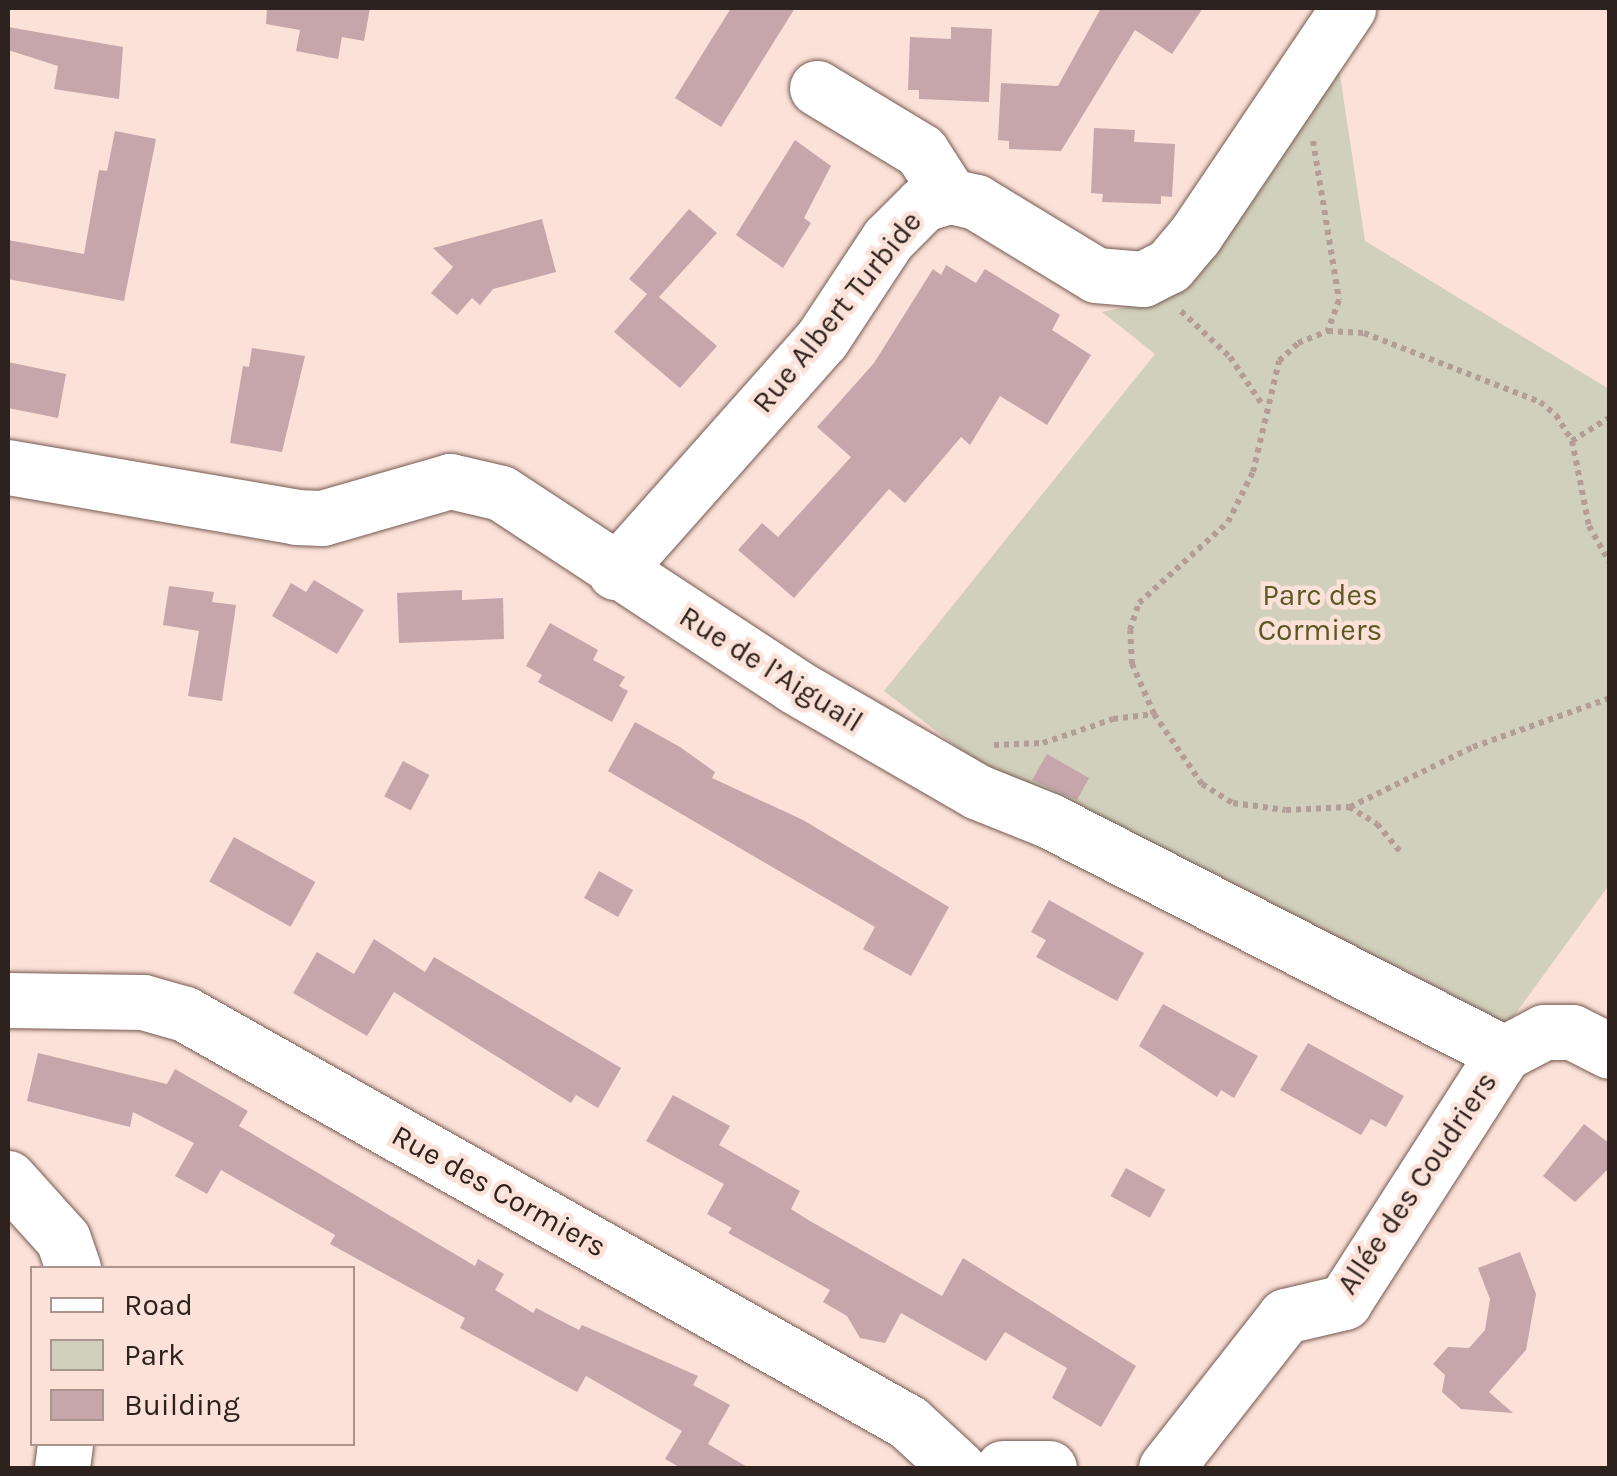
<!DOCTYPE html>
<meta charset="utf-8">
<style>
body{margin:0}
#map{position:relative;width:1617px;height:1476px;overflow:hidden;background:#fbe1d8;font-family:Karla,sans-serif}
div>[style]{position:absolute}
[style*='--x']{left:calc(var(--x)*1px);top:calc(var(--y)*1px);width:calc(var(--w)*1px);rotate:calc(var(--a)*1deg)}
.green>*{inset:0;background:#d1d0bc}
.building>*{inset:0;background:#c7a6ab;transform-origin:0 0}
.path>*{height:6px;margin-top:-3px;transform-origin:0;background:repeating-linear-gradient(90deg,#b39e97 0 5px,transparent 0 10px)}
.roads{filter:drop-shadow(0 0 2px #765a51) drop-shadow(0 0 2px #765a51)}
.minor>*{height:55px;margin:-27.5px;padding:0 27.5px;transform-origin:27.5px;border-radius:27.5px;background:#fff}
span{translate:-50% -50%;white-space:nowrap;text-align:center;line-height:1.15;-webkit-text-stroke:9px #fbe1d8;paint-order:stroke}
.street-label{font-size:30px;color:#2d221e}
.park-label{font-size:30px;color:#5c5823}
.frame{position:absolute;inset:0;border:10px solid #2d221e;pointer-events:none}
.legend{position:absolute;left:30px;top:1266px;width:325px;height:180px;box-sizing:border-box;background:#fbe1d8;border:2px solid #a9958e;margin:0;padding:12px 18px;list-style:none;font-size:30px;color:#2d221e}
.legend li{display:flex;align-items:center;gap:20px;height:50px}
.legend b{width:50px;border:2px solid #a9958e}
</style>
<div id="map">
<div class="green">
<i style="clip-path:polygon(1338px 62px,1365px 241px,1609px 389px,1609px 885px,1503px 1031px,983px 767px,884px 691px,1155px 354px,1102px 312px,1150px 302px)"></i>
</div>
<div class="building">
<i style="clip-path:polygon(267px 8px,370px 8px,364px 41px,342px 37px,338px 59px,296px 51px,300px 30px,266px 24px)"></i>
<i style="clip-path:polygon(731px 8px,795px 8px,721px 127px,675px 98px)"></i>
<i style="clip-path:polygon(1101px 8px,1203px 8px,1172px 54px,1135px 30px,1061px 151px,1009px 149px,1009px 141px,998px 140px,1001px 83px,1058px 86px)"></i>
<i style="clip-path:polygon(8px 27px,123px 47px,119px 99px,54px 89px,58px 66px,8px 50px)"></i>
<i style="clip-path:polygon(951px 27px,992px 29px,989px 102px,919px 99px,919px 90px,908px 90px,910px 37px,951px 39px)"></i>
<i style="clip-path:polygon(1094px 128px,1135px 130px,1134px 142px,1175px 144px,1172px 197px,1161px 196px,1161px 204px,1102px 202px,1103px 194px,1091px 193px)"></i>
<i style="clip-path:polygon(115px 131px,156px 139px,124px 301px,8px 279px,8px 240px,84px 254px,99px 170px,107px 171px)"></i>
<i style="clip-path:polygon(795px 140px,831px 166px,804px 218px,811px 223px,783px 268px,736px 235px)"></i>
<i style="clip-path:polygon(689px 209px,717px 233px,659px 297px,717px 346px,680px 388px,614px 332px,647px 294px,629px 279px)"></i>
<i style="clip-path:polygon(542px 219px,556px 272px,493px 289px,480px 305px,472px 298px,457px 315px,431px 293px,453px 267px,433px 248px)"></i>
<i style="clip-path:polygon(946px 265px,976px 283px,985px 269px,1060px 315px,1052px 330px,1091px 355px,1047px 425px,1000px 396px,970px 445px,961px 437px,905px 503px,889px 489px,794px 598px,738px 550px,762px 523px,778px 537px,851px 457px,817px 427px,874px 363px,933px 269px,941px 275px)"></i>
<i style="clip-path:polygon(252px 348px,305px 356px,282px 452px,230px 443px,243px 366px,249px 367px)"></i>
<i style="clip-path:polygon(8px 362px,66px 374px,58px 418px,8px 408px)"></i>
<i style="clip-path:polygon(314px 580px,364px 610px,337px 654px,272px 616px,291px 583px,306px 592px)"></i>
<i style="clip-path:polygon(169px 586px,214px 592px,212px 602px,236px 605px,222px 701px,188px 696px,199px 631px,163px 625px)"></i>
<i style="clip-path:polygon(462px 590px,462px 600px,503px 598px,504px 639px,399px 643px,397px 593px)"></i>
<i style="clip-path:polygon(550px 623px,598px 650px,593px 660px,625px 677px,619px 686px,628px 691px,612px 722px,538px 682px,542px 675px,526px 666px)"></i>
<i style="clip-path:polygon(635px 722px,680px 747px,715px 772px,712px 778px,803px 820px,949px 907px,911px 976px,863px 949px,875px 927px,608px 771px)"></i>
<i style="clip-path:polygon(1047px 754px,1089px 778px,1077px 800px,1032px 780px)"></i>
<i style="left:403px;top:761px;width:30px;height:40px;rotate:28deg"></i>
<i style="left:234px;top:837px;width:93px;height:51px;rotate:29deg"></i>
<i style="left:599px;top:871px;width:39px;height:31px;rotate:29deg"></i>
<i style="clip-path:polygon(1049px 900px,1144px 953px,1117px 1001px,1036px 957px,1046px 940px,1031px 932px)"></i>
<i style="clip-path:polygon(374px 939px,425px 972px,434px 957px,621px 1068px,598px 1108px,576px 1095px,571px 1103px,394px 992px,367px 1036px,293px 993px,317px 952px,354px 974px)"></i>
<i style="clip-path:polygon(1163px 1004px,1258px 1056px,1234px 1098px,1221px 1090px,1217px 1097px,1139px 1046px)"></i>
<i style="clip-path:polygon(1308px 1043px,1404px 1096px,1386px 1127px,1371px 1119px,1361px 1135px,1280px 1090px)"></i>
<i style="clip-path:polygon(38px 1053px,167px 1084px,175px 1069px,248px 1111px,239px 1126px,475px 1266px,478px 1259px,504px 1274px,495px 1290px,533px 1313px,536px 1308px,579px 1330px,582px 1325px,698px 1376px,693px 1385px,730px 1405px,708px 1444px,749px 1468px,681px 1468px,665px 1459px,682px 1431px,586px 1376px,577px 1392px,460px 1328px,465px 1318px,330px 1244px,335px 1235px,221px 1170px,207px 1194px,175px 1176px,194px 1143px,133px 1112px,130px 1127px,27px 1101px)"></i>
<i style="clip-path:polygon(673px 1095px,730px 1126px,719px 1145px,800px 1191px,791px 1209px,810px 1221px,942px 1296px,963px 1258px,1136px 1366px,1101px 1427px,1052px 1398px,1067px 1368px,1005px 1332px,986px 1361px,901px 1313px,885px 1343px,860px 1338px,847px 1316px,823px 1302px,830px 1290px,728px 1233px,732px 1228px,707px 1214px,724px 1184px,646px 1141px)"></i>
<i style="clip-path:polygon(1584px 1124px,1610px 1144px,1610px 1167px,1575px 1202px,1543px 1176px)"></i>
<i style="left:1126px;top:1168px;width:45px;height:32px;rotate:29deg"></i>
<i style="clip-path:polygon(1520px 1252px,1536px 1294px,1526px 1350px,1489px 1392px,1513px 1413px,1461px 1409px,1442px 1392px,1445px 1375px,1433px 1364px,1448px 1347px,1469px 1348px,1485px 1330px,1490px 1299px,1478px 1268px)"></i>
</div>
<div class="path">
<i style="--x:1313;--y:141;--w:161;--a:80.7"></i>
<i style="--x:1339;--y:300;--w:33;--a:110"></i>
<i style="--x:1181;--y:311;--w:67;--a:43.2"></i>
<i style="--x:1230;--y:357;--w:60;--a:55.8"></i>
<i style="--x:1572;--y:441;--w:45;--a:-32.3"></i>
<i style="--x:1154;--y:714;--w:55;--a:-113.7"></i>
<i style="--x:1132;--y:664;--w:34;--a:-93"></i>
<i style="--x:1130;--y:630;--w:28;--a:-72"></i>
<i style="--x:1139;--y:603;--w:120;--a:-42.3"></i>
<i style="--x:1228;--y:522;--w:56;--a:-63.4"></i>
<i style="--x:1253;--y:472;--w:114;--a:-76.8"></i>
<i style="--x:1279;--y:361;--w:26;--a:-43"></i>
<i style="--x:1298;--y:343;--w:32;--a:-22"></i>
<i style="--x:1328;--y:331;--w:36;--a:3"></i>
<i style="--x:1364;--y:333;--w:189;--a:21.4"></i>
<i style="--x:1540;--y:402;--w:21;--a:39"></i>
<i style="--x:1556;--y:415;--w:31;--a:58"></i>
<i style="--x:1572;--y:441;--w:87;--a:78.7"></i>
<i style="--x:1589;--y:526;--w:43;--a:60.4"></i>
<i style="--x:994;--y:745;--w:49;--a:-2.3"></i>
<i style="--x:1043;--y:743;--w:74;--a:-18.9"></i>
<i style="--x:1113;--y:719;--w:41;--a:-7"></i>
<i style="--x:1154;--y:714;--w:85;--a:55.6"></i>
<i style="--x:1202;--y:784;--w:36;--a:32"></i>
<i style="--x:1233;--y:803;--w:53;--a:7.5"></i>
<i style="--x:1286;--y:810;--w:63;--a:-2.7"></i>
<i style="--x:1349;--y:807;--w:33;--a:31"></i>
<i style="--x:1377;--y:824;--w:38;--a:50"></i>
<i style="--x:1350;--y:807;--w:137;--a:-26"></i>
<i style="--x:1473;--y:747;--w:145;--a:-19.7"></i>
</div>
<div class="roads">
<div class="minor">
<i style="--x:817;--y:88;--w:122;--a:31.2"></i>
<i style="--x:921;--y:151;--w:54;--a:57.2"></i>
<i style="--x:8;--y:467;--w:292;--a:9.8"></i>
<i style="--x:296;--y:517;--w:26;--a:2"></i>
<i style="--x:322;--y:518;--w:133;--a:-16.1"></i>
<i style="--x:450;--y:481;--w:52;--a:13.2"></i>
<i style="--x:501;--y:493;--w:353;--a:33.3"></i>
<i style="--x:796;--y:687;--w:210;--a:30"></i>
<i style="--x:978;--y:792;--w:78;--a:21.9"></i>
<i style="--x:1050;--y:821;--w:510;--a:27.07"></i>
<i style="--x:615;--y:572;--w:312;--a:-48.4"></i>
<i style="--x:822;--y:339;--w:120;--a:-56.6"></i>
<i style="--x:888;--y:239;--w:49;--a:-45"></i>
<i style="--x:923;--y:204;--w:28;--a:-17"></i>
<i style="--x:950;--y:196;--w:27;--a:13"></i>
<i style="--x:976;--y:202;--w:140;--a:31.3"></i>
<i style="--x:1096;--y:275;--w:47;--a:4.9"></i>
<i style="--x:1143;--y:279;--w:29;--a:-27"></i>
<i style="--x:1169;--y:266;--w:40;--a:-50"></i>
<i style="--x:1195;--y:235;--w:274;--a:-56"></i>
<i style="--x:8;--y:1000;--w:135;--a:0.8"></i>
<i style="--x:143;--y:1002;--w:44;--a:15.9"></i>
<i style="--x:185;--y:1014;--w:830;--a:29.44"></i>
<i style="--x:908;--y:1422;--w:68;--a:42.6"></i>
<i style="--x:8;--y:1178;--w:82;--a:48"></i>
<i style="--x:63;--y:1239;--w:31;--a:71"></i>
<i style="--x:62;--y:1468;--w:24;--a:-83"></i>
<i style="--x:1003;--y:1468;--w:46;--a:0"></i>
<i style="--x:1166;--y:1468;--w:193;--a:-51.9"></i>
<i style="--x:1285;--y:1316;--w:61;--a:-13.3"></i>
<i style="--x:1344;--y:1302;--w:296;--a:-57.3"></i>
<i style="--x:1504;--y:1053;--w:45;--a:-27.7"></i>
<i style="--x:1544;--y:1032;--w:28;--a:0"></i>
<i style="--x:1572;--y:1032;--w:42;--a:26.6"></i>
</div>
</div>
<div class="street-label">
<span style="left:837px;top:312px;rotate:-51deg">Rue Albert Turbide</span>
<span style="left:771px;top:669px;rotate:32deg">Rue de l’Aiguail</span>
<span style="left:1417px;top:1183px;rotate:-56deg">Allée des Coudriers</span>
<span style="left:499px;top:1191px;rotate:29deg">Rue des Cormiers</span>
</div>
<div class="park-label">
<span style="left:1320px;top:612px">Parc des<br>Cormiers</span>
</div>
<div class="frame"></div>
<ul class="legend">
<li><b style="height:12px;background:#fff"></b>Road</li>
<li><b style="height:28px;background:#d1d0bc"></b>Park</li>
<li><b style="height:28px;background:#c7a6ab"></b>Building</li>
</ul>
</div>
